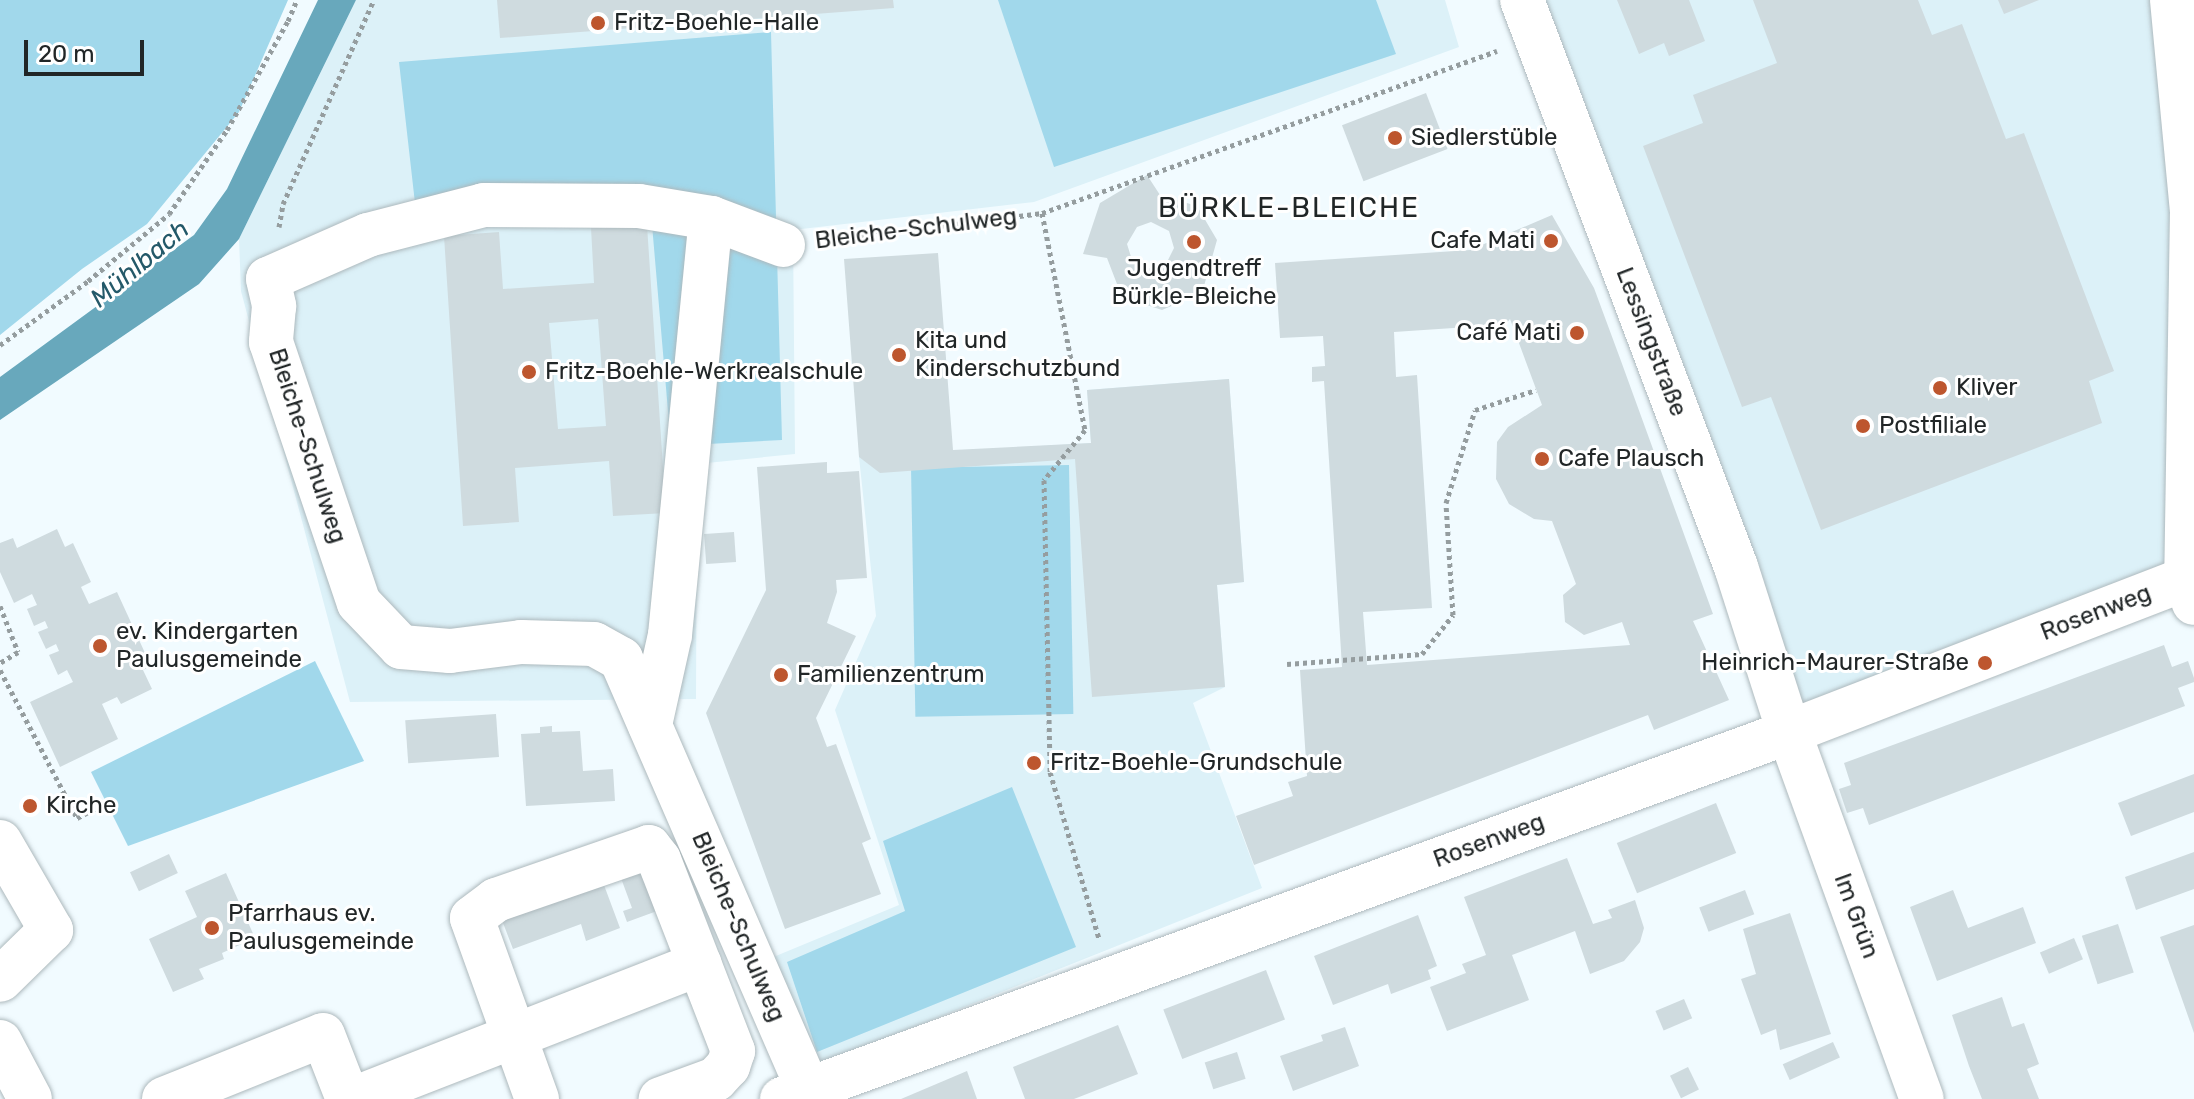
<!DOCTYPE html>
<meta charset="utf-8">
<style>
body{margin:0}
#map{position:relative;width:2194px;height:1099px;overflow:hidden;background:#f1fbff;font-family:Rubik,sans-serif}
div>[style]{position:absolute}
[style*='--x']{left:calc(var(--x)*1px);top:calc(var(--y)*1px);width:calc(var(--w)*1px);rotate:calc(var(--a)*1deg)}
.built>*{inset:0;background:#dcf1f8}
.green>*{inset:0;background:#a1d8eb;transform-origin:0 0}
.water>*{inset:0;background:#68a8bc}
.building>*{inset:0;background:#cfdbdf;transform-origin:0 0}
.path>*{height:5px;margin-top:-2.5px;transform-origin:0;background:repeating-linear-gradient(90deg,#959d9f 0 4px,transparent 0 8px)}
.roads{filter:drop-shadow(0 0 2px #adb9bd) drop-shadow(0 0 2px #adb9bd)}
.minor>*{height:44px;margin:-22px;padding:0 22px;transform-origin:22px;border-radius:22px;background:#fff}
.dots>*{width:22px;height:22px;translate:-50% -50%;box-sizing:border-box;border:4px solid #fff;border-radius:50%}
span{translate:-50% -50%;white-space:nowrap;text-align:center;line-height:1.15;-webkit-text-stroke:6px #fff;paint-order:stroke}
.poi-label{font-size:24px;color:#212627}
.left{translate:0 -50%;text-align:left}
.right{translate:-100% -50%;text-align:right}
.street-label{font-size:24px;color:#212627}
.water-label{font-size:26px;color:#245969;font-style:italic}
.quarter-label{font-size:28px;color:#212627;letter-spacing:2px}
.scale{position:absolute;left:24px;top:40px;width:120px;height:36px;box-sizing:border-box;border:4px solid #212627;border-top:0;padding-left:10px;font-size:24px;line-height:28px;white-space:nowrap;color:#212627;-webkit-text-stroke:6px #fff;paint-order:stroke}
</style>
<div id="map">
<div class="built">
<i style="clip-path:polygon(356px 0,1445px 0,1459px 47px,1034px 202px,793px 230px,795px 454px,697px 464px,696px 699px,350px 702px,241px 291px,239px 239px)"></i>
<i style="clip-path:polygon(1522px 0,2172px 0,2186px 579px,1789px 732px)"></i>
<i style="clip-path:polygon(1229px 379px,1244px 582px,1217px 585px,1225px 687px,1193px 703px,1262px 888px,814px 1067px,771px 958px,899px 905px,835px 710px,876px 616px,859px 457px,1091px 443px,1087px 390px)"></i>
</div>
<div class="green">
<i style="clip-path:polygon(0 0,288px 0,239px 112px,147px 224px,82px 269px,0 335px)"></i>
<i style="clip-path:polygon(998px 0,1376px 0,1396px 54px,1054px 167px)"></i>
<i style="clip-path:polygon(771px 32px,782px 440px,671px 446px,651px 213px,416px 212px,399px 62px)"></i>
<i style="left:1069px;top:465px;width:249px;height:158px;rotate:89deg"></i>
<i style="clip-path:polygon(315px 661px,364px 761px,128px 846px,91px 772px)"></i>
<i style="clip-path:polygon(1012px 787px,1076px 947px,817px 1052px,787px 962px,905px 911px,883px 841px)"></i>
</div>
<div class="water">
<i style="clip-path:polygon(318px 0,356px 0,239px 239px,199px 284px,0 420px,0 377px,194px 235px,227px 189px)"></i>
</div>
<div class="building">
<i style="clip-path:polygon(497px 0,893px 0,894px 8px,500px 38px)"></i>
<i style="clip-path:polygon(1617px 0,1689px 0,1705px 41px,1669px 56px,1664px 43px,1639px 54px)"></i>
<i style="clip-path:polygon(1753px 0,1918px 0,1932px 35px,1962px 24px,2006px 139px,2024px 133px,2114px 371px,2089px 381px,2102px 423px,1821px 530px,1771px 397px,1742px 407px,1643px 146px,1703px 123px,1693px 95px,1777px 63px)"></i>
<i style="clip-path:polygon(1998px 0,2039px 0,2004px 14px)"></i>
<i style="left:1426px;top:93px;width:60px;height:90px;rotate:69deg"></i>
<i style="clip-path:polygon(evenodd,1147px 175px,1160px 195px,1197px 206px,1217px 240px,1202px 293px,1162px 310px,1122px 297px,1107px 258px,1083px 254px,1100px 203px,1147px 175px,1151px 222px,1169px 231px,1174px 248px,1166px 264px,1151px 269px,1132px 260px,1127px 244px,1137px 227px,1151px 222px)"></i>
<i style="clip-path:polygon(evenodd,1552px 215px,1594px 288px,1621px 361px,1713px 614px,1693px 621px,1729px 700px,1654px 730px,1648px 715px,1254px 865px,1236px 816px,1293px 796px,1288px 782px,1307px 776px,1300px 670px,1342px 667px,1324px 381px,1312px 382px,1312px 367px,1325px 366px,1323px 336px,1280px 338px,1275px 263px,1470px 250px,1552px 215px,1510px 319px,1542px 405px,1508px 427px,1497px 442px,1496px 479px,1509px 504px,1534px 519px,1552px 521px,1576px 584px,1563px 595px,1565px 622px,1584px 635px,1622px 622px,1630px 645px,1367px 665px,1363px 612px,1432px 608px,1417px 375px,1396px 377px,1394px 332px,1483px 326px,1483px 335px,1497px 335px,1510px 319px)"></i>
<i style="clip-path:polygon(evenodd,647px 225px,666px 513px,613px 516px,609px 461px,515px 468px,519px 522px,463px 526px,444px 236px,499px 232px,503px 289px,594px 283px,591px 228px,647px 225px,598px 319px,606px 426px,558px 429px,549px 323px,598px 319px)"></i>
<i style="clip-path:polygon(938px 253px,953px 450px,1091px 443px,1087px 390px,1229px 379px,1244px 582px,1217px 585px,1225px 687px,1092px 697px,1075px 459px,880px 473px,859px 457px,844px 259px)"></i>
<i style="clip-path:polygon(827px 462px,827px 473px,859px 471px,867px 578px,836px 580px,837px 592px,827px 623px,856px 636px,816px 718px,827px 747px,836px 744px,871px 839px,862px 843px,881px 894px,785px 929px,706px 713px,766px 590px,757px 467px)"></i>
<i style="clip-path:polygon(57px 529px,65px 547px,73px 543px,91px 582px,81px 587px,89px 604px,117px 592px,151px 666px,143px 670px,152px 689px,121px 704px,117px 697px,102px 704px,118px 739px,60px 767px,30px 702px,73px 682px,67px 670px,58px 675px,49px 655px,59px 651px,56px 644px,46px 649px,38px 632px,48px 628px,45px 621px,34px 626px,27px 609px,37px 605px,32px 594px,14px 603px,0 572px,0 543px,13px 538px,17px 548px)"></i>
<i style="left:734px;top:532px;width:30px;height:30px;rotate:86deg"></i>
<i style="clip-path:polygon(2164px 645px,2172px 667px,2188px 661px,2194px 678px,2194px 682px,2178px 688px,2185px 706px,1869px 825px,1863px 808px,1847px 813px,1839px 789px,1851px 785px,1844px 763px)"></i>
<i style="left:496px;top:714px;width:43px;height:91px;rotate:86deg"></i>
<i style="clip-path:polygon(552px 726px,552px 732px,580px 731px,583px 771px,613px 769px,615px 801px,526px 806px,521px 734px,540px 733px,540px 727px)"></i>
<i style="clip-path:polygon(2194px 774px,2194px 812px,2131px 836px,2118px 803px)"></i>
<i style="left:1716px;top:803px;width:54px;height:107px;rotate:68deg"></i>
<i style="clip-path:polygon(2194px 852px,2194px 889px,2136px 910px,2125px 877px)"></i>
<i style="left:169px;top:854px;width:21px;height:43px;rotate:65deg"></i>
<i style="clip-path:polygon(649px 858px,668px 907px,627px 922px,623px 911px,632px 908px,618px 870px)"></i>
<i style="clip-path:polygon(1567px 858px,1593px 924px,1612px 918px,1608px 910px,1635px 900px,1644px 928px,1640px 942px,1624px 961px,1590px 974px,1575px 931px,1512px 955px,1529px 1000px,1447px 1031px,1430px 987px,1466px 973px,1462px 964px,1486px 955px,1464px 897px)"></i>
<i style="clip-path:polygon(226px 873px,255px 938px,222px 953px,224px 959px,199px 969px,204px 979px,173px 992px,149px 939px,197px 917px,185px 891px)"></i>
<i style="clip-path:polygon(601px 877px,620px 928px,586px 941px,581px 924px,513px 949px,500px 915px)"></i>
<i style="left:1745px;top:890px;width:26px;height:49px;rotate:69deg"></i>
<i style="clip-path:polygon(1953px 890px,1968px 928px,2023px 907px,2036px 943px,1937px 981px,1910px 907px)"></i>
<i style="clip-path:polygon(1790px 913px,1831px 1034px,1780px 1050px,1776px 1029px,1761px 1035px,1741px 979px,1756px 974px,1743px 929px)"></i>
<i style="clip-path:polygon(1418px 915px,1437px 966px,1428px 970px,1431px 979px,1391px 994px,1388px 984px,1333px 1005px,1314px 956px)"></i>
<i style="left:2118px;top:924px;width:51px;height:38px;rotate:72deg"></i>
<i style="clip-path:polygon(2194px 925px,2194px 1033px,2160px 937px)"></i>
<i style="left:2074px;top:938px;width:23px;height:37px;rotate:67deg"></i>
<i style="left:1266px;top:970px;width:53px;height:110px;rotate:69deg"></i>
<i style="clip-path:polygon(2002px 997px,2012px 1027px,2024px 1023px,2039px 1064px,2027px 1069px,2039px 1099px,1982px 1099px,1969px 1066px,1952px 1015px)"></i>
<i style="left:1684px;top:999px;width:21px;height:31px;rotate:67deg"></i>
<i style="clip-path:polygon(1118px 1025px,1138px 1074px,1074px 1099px,1025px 1099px,1013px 1067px)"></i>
<i style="clip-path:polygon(1345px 1027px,1359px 1066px,1293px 1091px,1280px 1056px,1323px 1041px,1321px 1035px)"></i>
<i style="left:1833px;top:1042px;width:17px;height:55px;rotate:66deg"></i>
<i style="left:1237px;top:1052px;width:28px;height:34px;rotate:72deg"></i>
<i style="left:1688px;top:1067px;width:25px;height:20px;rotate:64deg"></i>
<i style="clip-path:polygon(967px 1071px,977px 1099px,901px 1099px)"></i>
</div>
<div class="path">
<i style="--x:1042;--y:213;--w:221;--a:78.8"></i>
<i style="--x:1085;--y:430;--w:65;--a:129.4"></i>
<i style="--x:1044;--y:480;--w:292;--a:88.8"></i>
<i style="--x:1050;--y:772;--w:173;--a:73.6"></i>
<i style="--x:279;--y:227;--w:23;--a:-80"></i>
<i style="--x:283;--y:204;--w:223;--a:-66"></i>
<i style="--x:821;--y:241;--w:223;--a:-7.2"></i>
<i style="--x:1042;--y:213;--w:483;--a:-19.6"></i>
<i style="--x:0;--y:345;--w:109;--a:-36"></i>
<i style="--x:88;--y:281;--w:105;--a:-39.6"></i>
<i style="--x:169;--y:214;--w:102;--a:-55.4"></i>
<i style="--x:227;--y:130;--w:125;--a:-60.8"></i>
<i style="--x:288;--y:21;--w:23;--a:-67"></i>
<i style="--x:0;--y:606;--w:49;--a:68.6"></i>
<i style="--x:18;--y:652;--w:21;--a:149"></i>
<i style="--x:1287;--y:664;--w:135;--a:-4.2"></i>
<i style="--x:1422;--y:654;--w:50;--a:-51.5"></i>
<i style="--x:1453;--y:615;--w:112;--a:-93.6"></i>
<i style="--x:1446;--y:503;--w:97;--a:-72.7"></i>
<i style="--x:1475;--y:410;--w:64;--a:-18.2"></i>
<i style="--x:0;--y:670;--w:167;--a:62.5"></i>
<i style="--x:77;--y:818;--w:34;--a:-28"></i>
</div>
<div class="roads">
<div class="minor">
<i style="--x:1522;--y:0;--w:606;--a:69.32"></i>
<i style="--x:1736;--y:567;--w:173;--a:72.2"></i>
<i style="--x:1789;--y:732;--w:390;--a:70.1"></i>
<i style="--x:2172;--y:0;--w:211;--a:84.6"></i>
<i style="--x:2192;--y:210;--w:369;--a:90.9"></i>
<i style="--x:2186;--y:579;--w:25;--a:72"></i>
<i style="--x:783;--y:245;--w:77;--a:-159.4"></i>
<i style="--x:711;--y:218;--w:73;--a:-170.5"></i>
<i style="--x:639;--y:206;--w:155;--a:-179.6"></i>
<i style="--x:484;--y:205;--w:120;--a:165.5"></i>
<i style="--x:368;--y:235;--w:109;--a:156.3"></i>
<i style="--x:268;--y:279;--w:28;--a:77"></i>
<i style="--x:274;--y:306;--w:36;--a:95"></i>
<i style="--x:271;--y:342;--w:275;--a:71.4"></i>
<i style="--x:359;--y:603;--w:61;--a:46.3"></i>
<i style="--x:401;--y:647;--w:49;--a:4.7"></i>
<i style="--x:450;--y:651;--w:72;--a:-7.2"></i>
<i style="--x:521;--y:642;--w:73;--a:1.6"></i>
<i style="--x:594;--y:644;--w:31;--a:29"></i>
<i style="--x:621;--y:659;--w:480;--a:66.5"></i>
<i style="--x:650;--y:725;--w:92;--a:-77.5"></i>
<i style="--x:670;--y:635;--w:419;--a:-84.4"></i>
<i style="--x:0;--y:842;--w:102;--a:59.9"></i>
<i style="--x:51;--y:930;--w:71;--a:135.6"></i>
<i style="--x:0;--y:1042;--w:64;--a:62.2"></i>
<i style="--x:164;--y:1099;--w:171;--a:-21.9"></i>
<i style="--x:323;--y:1035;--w:69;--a:68.7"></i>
<i style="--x:353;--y:1099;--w:372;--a:-21.3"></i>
<i style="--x:537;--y:1099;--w:192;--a:-109.8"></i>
<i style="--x:472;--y:918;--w:30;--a:-37"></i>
<i style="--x:496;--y:900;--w:162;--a:-19.1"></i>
<i style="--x:649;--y:847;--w:16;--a:52"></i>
<i style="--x:659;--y:860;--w:205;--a:68.8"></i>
<i style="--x:733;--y:1051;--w:16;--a:108"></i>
<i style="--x:728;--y:1066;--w:18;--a:133"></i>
<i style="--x:716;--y:1079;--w:59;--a:160"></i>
<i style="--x:782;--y:1099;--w:1072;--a:-20.02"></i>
<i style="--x:1789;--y:732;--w:434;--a:-21.1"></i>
</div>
</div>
<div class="dots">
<i style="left:598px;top:23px;background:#bd562e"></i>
<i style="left:1395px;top:138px;background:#bd562e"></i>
<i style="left:1551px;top:241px;background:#bd562e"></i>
<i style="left:1194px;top:242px;background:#bd562e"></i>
<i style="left:1577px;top:333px;background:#bd562e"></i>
<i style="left:899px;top:355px;background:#bd562e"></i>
<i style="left:529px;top:372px;background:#bd562e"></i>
<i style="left:1940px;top:388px;background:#bd562e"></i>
<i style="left:1863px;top:426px;background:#bd562e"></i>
<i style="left:1542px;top:459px;background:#bd562e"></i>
<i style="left:100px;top:646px;background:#bd562e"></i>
<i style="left:1985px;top:663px;background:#bd562e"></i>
<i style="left:781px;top:675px;background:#bd562e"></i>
<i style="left:1034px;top:763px;background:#bd562e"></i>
<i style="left:30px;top:806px;background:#bd562e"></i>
<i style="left:212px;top:928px;background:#bd562e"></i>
</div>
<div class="poi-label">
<span class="left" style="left:614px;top:23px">Fritz-Boehle-Halle</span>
<span class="left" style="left:1411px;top:138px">Siedlerstüble</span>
<span class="right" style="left:1535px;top:241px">Cafe Mati</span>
<span style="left:1194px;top:283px">Jugendtreff<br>Bürkle-Bleiche</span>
<span class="right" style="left:1561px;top:333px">Café Mati</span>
<span class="left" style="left:915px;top:355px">Kita und<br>Kinderschutzbund</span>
<span class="left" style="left:545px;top:372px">Fritz-Boehle-Werkrealschule</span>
<span class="left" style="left:1956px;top:388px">Kliver</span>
<span class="left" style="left:1879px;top:426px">Postfiliale</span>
<span class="left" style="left:1558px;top:459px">Cafe Plausch</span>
<span class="left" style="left:116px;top:646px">ev. Kindergarten<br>Paulusgemeinde</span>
<span class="right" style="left:1969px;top:663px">Heinrich-Maurer-Straße</span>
<span class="left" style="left:797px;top:675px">Familienzentrum</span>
<span class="left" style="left:1050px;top:763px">Fritz-Boehle-Grundschule</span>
<span class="left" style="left:46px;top:806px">Kirche</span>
<span class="left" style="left:228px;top:928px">Pfarrhaus ev.<br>Paulusgemeinde</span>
</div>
<div class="street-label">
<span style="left:916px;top:229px;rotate:-7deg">Bleiche-Schulweg</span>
<span style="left:1651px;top:342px;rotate:69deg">Lessingstraße</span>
<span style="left:307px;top:446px;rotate:72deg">Bleiche-Schulweg</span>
<span style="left:2096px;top:613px;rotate:-21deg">Rosenweg</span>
<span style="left:1489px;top:841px;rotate:-20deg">Rosenweg</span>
<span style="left:1856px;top:916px;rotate:70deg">Im Grün</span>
<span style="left:738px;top:927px;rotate:67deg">Bleiche-Schulweg</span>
</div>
<div class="water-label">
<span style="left:140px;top:264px;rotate:-40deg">Mühlbach</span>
</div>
<div class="quarter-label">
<span style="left:1289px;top:208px">BÜRKLE-BLEICHE</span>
</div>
<div class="scale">20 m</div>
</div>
